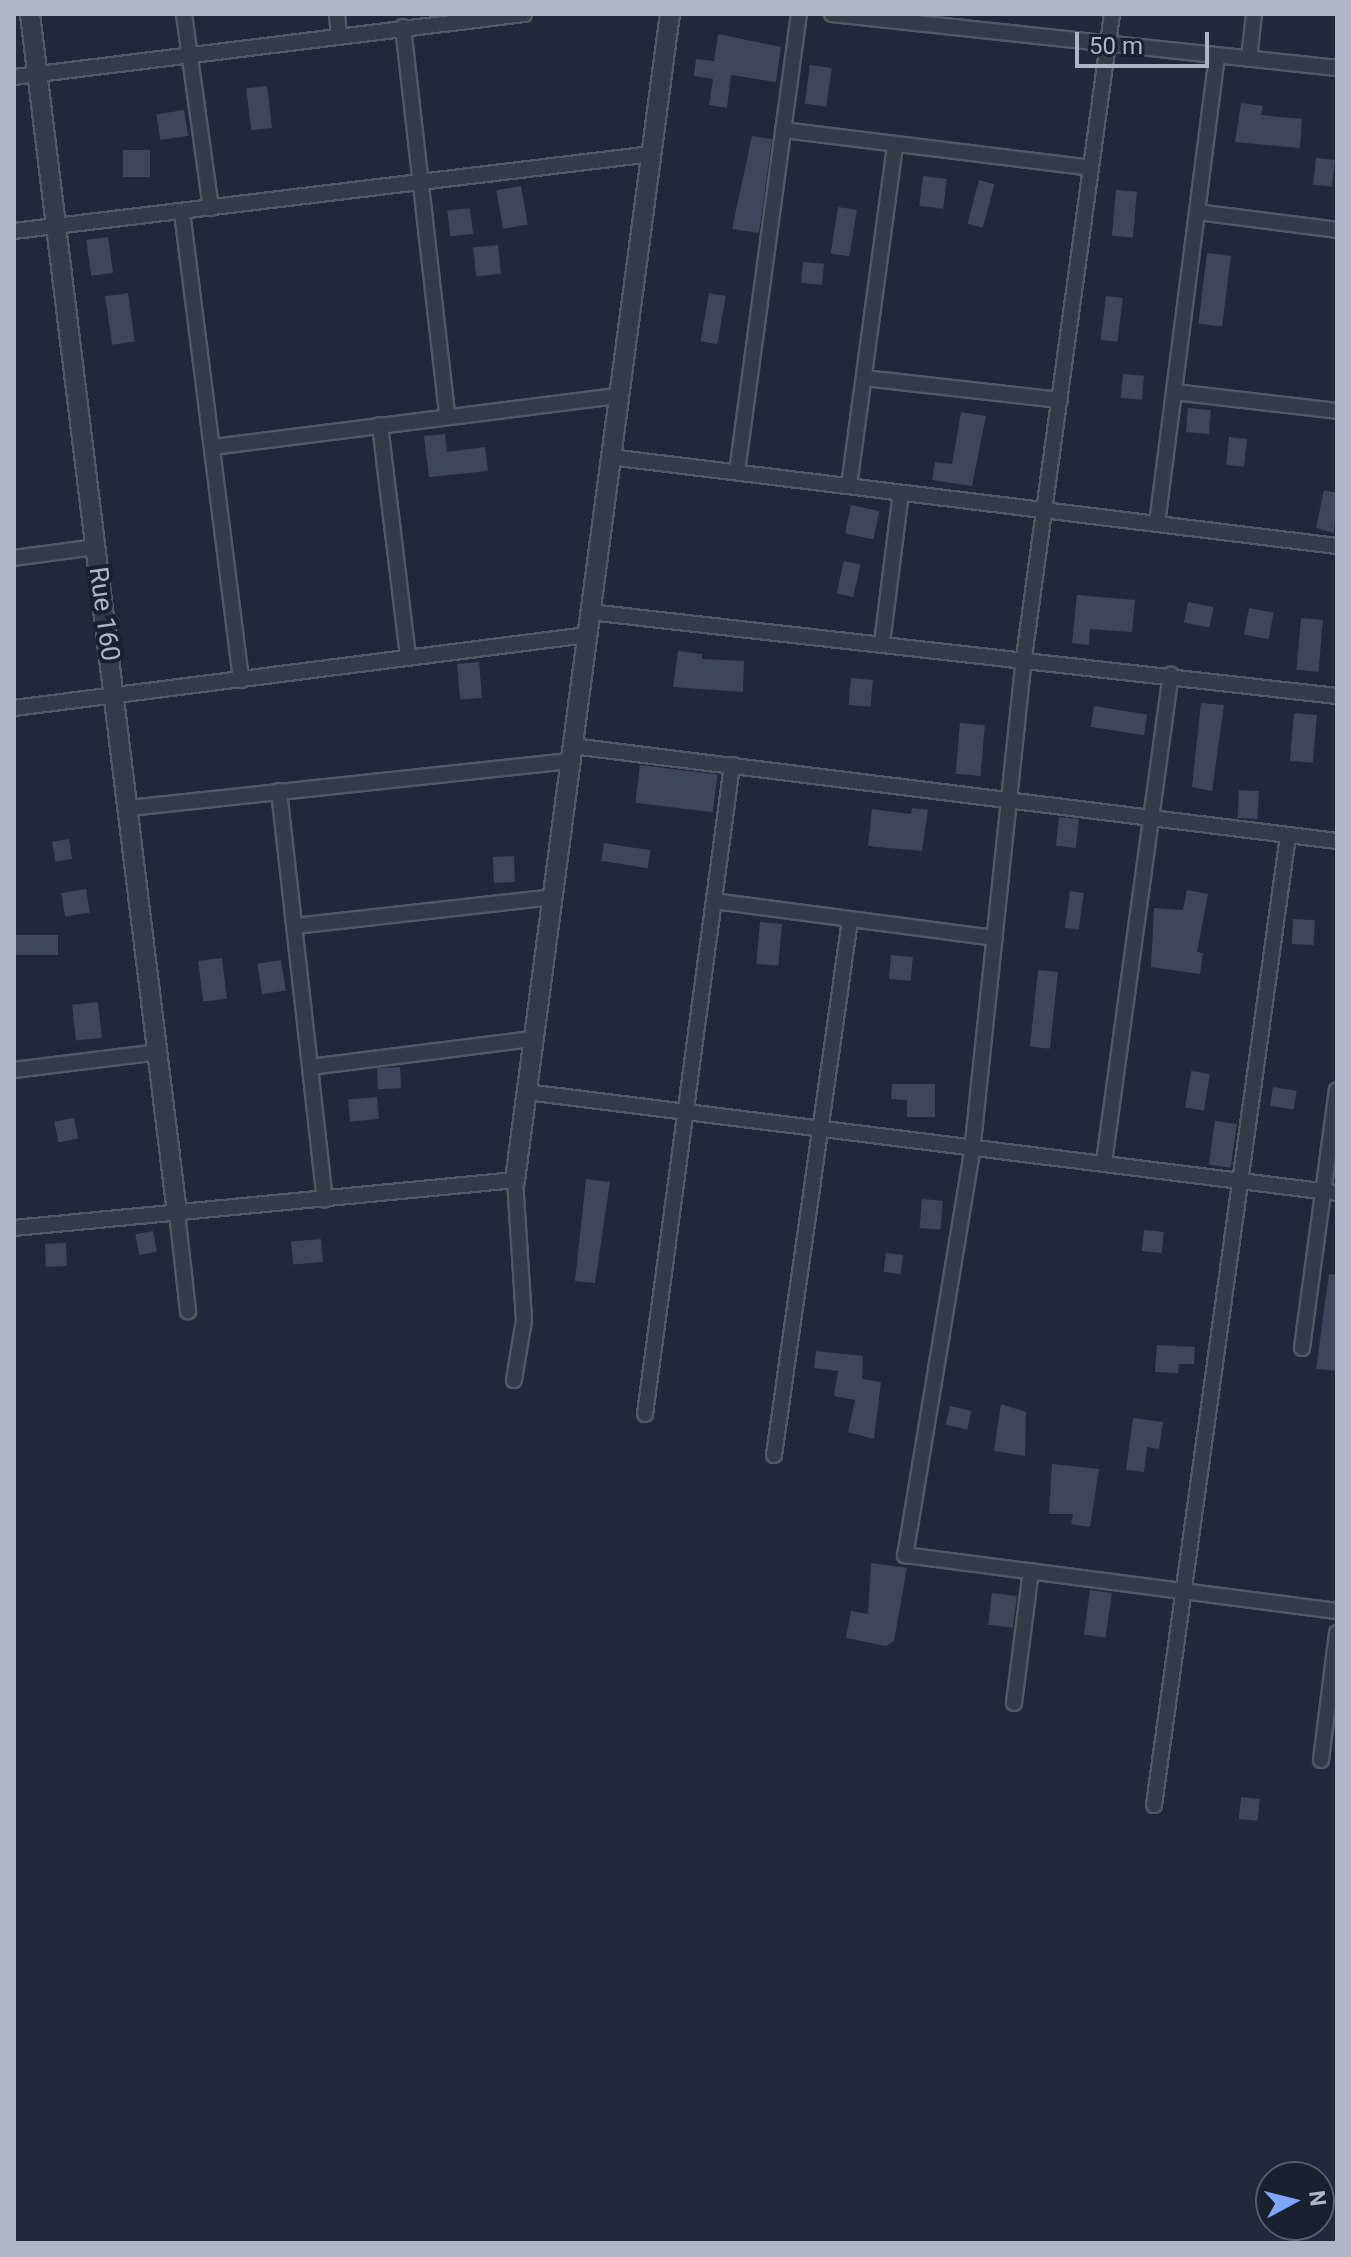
<!DOCTYPE html>
<html>
<head>
<meta charset="utf-8">
<style>
  body { margin:0 }
  #map { position:relative; width:1351px; height:2257px; overflow:hidden; background:#202939; font-family:Roboto,sans-serif }
  div>[style] { position:absolute }
  .building>* { inset:0; background:#3c4759; transform-origin:0 0 }
  .roads { filter:drop-shadow(2px 0 #515967) drop-shadow(-2px 0 #515967) drop-shadow(0 2px #515967) drop-shadow(0 -2px #515967) }
  .minor>* { height:14px; margin:-7px; padding:0 7px; transform-origin:7px; border-radius:7px; background:#333b49 }
  .tertiary>* { height:18px; margin:-9px; padding:0 9px; transform-origin:9px; border-radius:9px; background:#333b49 }
  span { translate:-50% -50%; white-space:nowrap; text-align:center; line-height:1.15; -webkit-text-stroke:8px #19202e; paint-order:stroke }
  .street-label { font-size:26px; color:#aeb6c6 }
  .frame { position:absolute; inset:0; border:16px solid #aeb6c6; pointer-events:none }
  .north { position:absolute; left:1255px; top:2161px; width:80px; height:80px; box-sizing:border-box; background:#19202e; border:2px solid #555c6b; border-radius:50%; rotate:83deg; font-size:22px; font-weight:700; line-height:32px; text-align:center; color:#aeb6c6 }
  .north::after { content:''; display:block; margin:auto; width:28px; height:36px; background:#7da6fc; clip-path:polygon(50% 0,100% 100%,50% 72%,0 100%) }
  .scale { position:absolute; left:1075px; top:32px; width:134px; height:36px; box-sizing:border-box; border:4px solid #aeb6c6; border-top:0; padding-left:10px; font-size:24px; line-height:28px; white-space:nowrap; color:#aeb6c6; -webkit-text-stroke:6px #19202e; paint-order:stroke }
</style>
</head>
<body>
<div id="map">
  <div class="building">
    <i style="clip-path:polygon(718px 34px,781px 47px,776px 82px,731px 75px,727px 108px,709px 105px,713px 79px,694px 76px,696px 59px,714px 61px)"></i>
    <i style="left:810px;top:65px;width:22px;height:39px;rotate:8deg"></i>
    <i style="left:267px;top:86px;width:42px;height:21px;rotate:83deg"></i>
    <i style="clip-path:polygon(1241px 103px,1263px 106px,1261px 115px,1302px 119px,1300px 148px,1235px 142px)"></i>
    <i style="left:184px;top:110px;width:26px;height:28px;rotate:81deg"></i>
    <i style="clip-path:polygon(752px 136px,772px 139px,759px 233px,732px 229px)"></i>
    <i style="left:123px;top:150px;width:27px;height:27px"></i>
    <i style="left:1316px;top:158px;width:19px;height:27px;rotate:6deg"></i>
    <i style="left:923px;top:176px;width:24px;height:30px;rotate:7deg"></i>
    <i style="left:979px;top:180px;width:16px;height:45px;rotate:15deg"></i>
    <i style="left:521px;top:186px;width:39px;height:25px;rotate:80deg"></i>
    <i style="left:1116px;top:190px;width:21px;height:46px;rotate:5deg"></i>
    <i style="left:838px;top:207px;width:19px;height:47px;rotate:9deg"></i>
    <i style="left:470px;top:208px;width:26px;height:23px;rotate:83deg"></i>
    <i style="left:108px;top:237px;width:36px;height:22px;rotate:82deg"></i>
    <i style="left:498px;top:245px;width:29px;height:25px;rotate:84deg"></i>
    <i style="left:1207px;top:253px;width:24px;height:71px;rotate:7deg"></i>
    <i style="left:803px;top:262px;width:21px;height:21px;rotate:5deg"></i>
    <i style="left:128px;top:293px;width:49px;height:23px;rotate:82deg"></i>
    <i style="left:709px;top:293px;width:17px;height:49px;rotate:10deg"></i>
    <i style="left:1106px;top:296px;width:17px;height:44px;rotate:7deg"></i>
    <i style="left:1123px;top:374px;width:21px;height:24px;rotate:5deg"></i>
    <i style="left:1188px;top:408px;width:23px;height:24px;rotate:5deg"></i>
    <i style="clip-path:polygon(961px 412px,986px 416px,972px 486px,932px 480px,935px 462px,952px 464px)"></i>
    <i style="clip-path:polygon(445px 434px,447px 452px,485px 447px,488px 471px,429px 477px,424px 436px)"></i>
    <i style="left:1229px;top:437px;width:18px;height:28px;rotate:6deg"></i>
    <i style="clip-path:polygon(1324px 490px,1337px 493px,1334px 533px,1316px 528px)"></i>
    <i style="left:851px;top:505px;width:29px;height:29px;rotate:12deg"></i>
    <i style="left:844px;top:561px;width:17px;height:33px;rotate:13deg"></i>
    <i style="clip-path:polygon(1077px 595px,1135px 600px,1132px 632px,1090px 629px,1089px 645px,1072px 643px)"></i>
    <i style="left:1188px;top:602px;width:26px;height:21px;rotate:11deg"></i>
    <i style="left:1249px;top:608px;width:25px;height:27px;rotate:11deg"></i>
    <i style="left:1301px;top:618px;width:22px;height:52px;rotate:5deg"></i>
    <i style="clip-path:polygon(678px 651px,702px 654px,702px 659px,744px 661px,743px 692px,673px 687px)"></i>
    <i style="left:479px;top:662px;width:36px;height:22px;rotate:85deg"></i>
    <i style="left:851px;top:678px;width:22px;height:27px;rotate:5deg"></i>
    <i style="clip-path:polygon(1201px 703px,1224px 705px,1212px 791px,1192px 787px)"></i>
    <i style="left:1094px;top:706px;width:54px;height:21px;rotate:9deg"></i>
    <i style="left:1294px;top:713px;width:23px;height:48px;rotate:5deg"></i>
    <i style="left:960px;top:723px;width:25px;height:51px;rotate:5deg"></i>
    <i style="left:640px;top:765px;width:78px;height:38px;rotate:7deg"></i>
    <i style="left:1239px;top:790px;width:20px;height:28px;rotate:3deg"></i>
    <i style="clip-path:polygon(912px 808px,928px 810px,922px 851px,868px 846px,872px 809px,911px 814px)"></i>
    <i style="left:1059px;top:817px;width:20px;height:29px;rotate:6deg"></i>
    <i style="left:69px;top:839px;width:20px;height:17px;rotate:81deg"></i>
    <i style="left:604px;top:843px;width:47px;height:18px;rotate:9deg"></i>
    <i style="left:514px;top:856px;width:26px;height:21px;rotate:88deg"></i>
    <i style="left:86px;top:889px;width:24px;height:25px;rotate:81deg"></i>
    <i style="clip-path:polygon(1187px 890px,1208px 894px,1197px 952px,1203px 953px,1200px 974px,1151px 967px,1154px 908px,1183px 910px)"></i>
    <i style="left:1070px;top:891px;width:14px;height:37px;rotate:8deg"></i>
    <i style="left:1293px;top:919px;width:22px;height:25px;rotate:3deg"></i>
    <i style="left:760px;top:922px;width:22px;height:42px;rotate:5deg"></i>
    <i style="left:14px;top:935px;width:44px;height:20px"></i>
    <i style="left:891px;top:955px;width:22px;height:24px;rotate:5deg"></i>
    <i style="left:222px;top:958px;width:41px;height:24px;rotate:83deg"></i>
    <i style="left:281px;top:960px;width:31px;height:24px;rotate:81deg"></i>
    <i style="left:1038px;top:970px;width:20px;height:77px;rotate:6deg"></i>
    <i style="left:98px;top:1002px;width:36px;height:26px;rotate:84deg"></i>
    <i style="left:400px;top:1067px;width:21px;height:23px;rotate:87deg"></i>
    <i style="left:1191px;top:1071px;width:19px;height:37px;rotate:9deg"></i>
    <i style="clip-path:polygon(892px 1084px,935px 1084px,935px 1117px,907px 1117px,907px 1100px,891px 1099px)"></i>
    <i style="left:1273px;top:1087px;width:24px;height:19px;rotate:9deg"></i>
    <i style="left:377px;top:1097px;width:22px;height:29px;rotate:85deg"></i>
    <i style="left:74px;top:1118px;width:21px;height:20px;rotate:79deg"></i>
    <i style="left:1215px;top:1121px;width:22px;height:44px;rotate:8deg"></i>
    <i style="clip-path:polygon(586px 1179px,610px 1182px,595px 1283px,575px 1281px)"></i>
    <i style="left:922px;top:1199px;width:21px;height:29px;rotate:5deg"></i>
    <i style="left:1144px;top:1230px;width:20px;height:21px;rotate:6deg"></i>
    <i style="left:153px;top:1231px;width:21px;height:18px;rotate:79deg"></i>
    <i style="left:321px;top:1239px;width:23px;height:30px;rotate:85deg"></i>
    <i style="left:66px;top:1243px;width:23px;height:21px;rotate:88deg"></i>
    <i style="left:886px;top:1253px;width:17px;height:19px;rotate:7deg"></i>
    <i style="clip-path:polygon(1329px 1274px,1337px 1275px,1337px 1371px,1316px 1369px)"></i>
    <i style="clip-path:polygon(1157px 1345px,1195px 1347px,1194px 1364px,1179px 1364px,1178px 1373px,1155px 1372px)"></i>
    <i style="clip-path:polygon(816px 1351px,863px 1356px,862px 1379px,881px 1382px,874px 1439px,848px 1432px,855px 1400px,834px 1396px,838px 1371px,814px 1368px)"></i>
    <i style="clip-path:polygon(1001px 1404px,1026px 1412px,1025px 1456px,994px 1451px)"></i>
    <i style="left:950px;top:1406px;width:22px;height:19px;rotate:13deg"></i>
    <i style="clip-path:polygon(1133px 1418px,1163px 1422px,1159px 1449px,1147px 1447px,1144px 1472px,1126px 1470px)"></i>
    <i style="clip-path:polygon(1052px 1464px,1099px 1469px,1090px 1527px,1071px 1524px,1073px 1514px,1049px 1514px)"></i>
    <i style="clip-path:polygon(871px 1563px,907px 1568px,894px 1641px,886px 1646px,846px 1638px,851px 1611px,868px 1614px)"></i>
    <i style="left:1090px;top:1590px;width:22px;height:45px;rotate:8deg"></i>
    <i style="left:992px;top:1593px;width:25px;height:32px;rotate:7deg"></i>
    <i style="left:1241px;top:1797px;width:19px;height:22px;rotate:6deg"></i>
  </div>
  <div class="roads">
    <div class="minor">
      <i style="left:184px;top:14px;width:196px;rotate:82.1deg"></i>
      <i style="left:337px;top:14px;width:21px;rotate:85deg"></i>
      <i style="left:832px;top:14px;width:508px;rotate:6.1deg"></i>
      <i style="left:1112px;top:14px;width:649px;rotate:97.79deg"></i>
      <i style="left:1024px;top:657px;width:492px;rotate:96deg"></i>
      <i style="left:973px;top:1146px;width:415px;rotate:99.4deg"></i>
      <i style="left:905px;top:1555px;width:436px;rotate:7.4deg"></i>
      <i style="left:403px;top:27px;width:391px;rotate:83.5deg"></i>
      <i style="left:1249px;top:59px;width:45px;rotate:-83.7deg"></i>
      <i style="left:14px;top:77px;width:514px;rotate:-7.04deg"></i>
      <i style="left:783px;top:130px;width:310px;rotate:7deg"></i>
      <i style="left:182px;top:212px;width:472px;rotate:82.8deg"></i>
      <i style="left:1197px;top:212px;width:141px;rotate:7.3deg"></i>
      <i style="left:14px;top:231px;width:643px;rotate:-6.88deg"></i>
      <i style="left:864px;top:378px;width:197px;rotate:6.4deg"></i>
      <i style="left:1174px;top:392px;width:164px;rotate:6.6deg"></i>
      <i style="left:380px;top:425px;width:234px;rotate:83.1deg"></i>
      <i style="left:213px;top:447px;width:408px;rotate:-7.2deg"></i>
      <i style="left:610px;top:457px;width:732px;rotate:6.98deg"></i>
      <i style="left:737px;top:472px;width:462px;rotate:-82.3deg"></i>
      <i style="left:849px;top:486px;width:345px;rotate:-82.3deg"></i>
      <i style="left:1157px;top:524px;width:472px;rotate:-82.7deg"></i>
      <i style="left:14px;top:558px;width:82px;rotate:-7.7deg"></i>
      <i style="left:589px;top:612px;width:753px;rotate:6.41deg"></i>
      <i style="left:882px;top:643px;width:151px;rotate:-82.8deg"></i>
      <i style="left:14px;top:708px;width:578px;rotate:-7.26deg"></i>
      <i style="left:572px;top:746px;width:771px;rotate:7.08deg"></i>
      <i style="left:279px;top:791px;width:411px;rotate:83.6deg"></i>
      <i style="left:129px;top:808px;width:443px;rotate:-6.1deg"></i>
      <i style="left:714px;top:901px;width:283px;rotate:7.5deg"></i>
      <i style="left:295px;top:926px;width:259px;rotate:-6.4deg"></i>
      <i style="left:310px;top:1067px;width:225px;rotate:-7.2deg"></i>
      <i style="left:14px;top:1070px;width:146px;rotate:-7.1deg"></i>
      <i style="left:526px;top:1092px;width:817px;rotate:7.1deg"></i>
      <i style="left:1104px;top:1162px;width:492px;rotate:-82.2deg"></i>
      <i style="left:177px;top:1213px;width:99px;rotate:83.6deg"></i>
      <i style="left:14px;top:1228px;width:503px;rotate:-5.47deg"></i>
      <i style="left:515px;top:1180px;width:140px;rotate:86.3deg"></i>
      <i style="left:524px;top:1320px;width:61px;rotate:99.5deg"></i>
      <i style="left:1302px;top:1348px;width:260px;rotate:-82.3deg"></i>
      <i style="left:645px;top:1414px;width:655px;rotate:-82.36deg"></i>
      <i style="left:774px;top:1455px;width:540px;rotate:-81.91deg"></i>
      <i style="left:1014px;top:1703px;width:133px;rotate:-82.7deg"></i>
      <i style="left:1321px;top:1760px;width:128px;rotate:-82.8deg"></i>
      <i style="left:1154px;top:1805px;width:979px;rotate:-82.13deg"></i>
    </div>
    <div class="tertiary">
      <i style="left:30px;top:14px;width:1208px;rotate:83.01deg"></i>
      <i style="left:515px;top:1180px;width:1176px;rotate:-82.43deg"></i>
    </div>
  </div>
  <div class="street-label">
    <span style="left:104px;top:614px;rotate:82deg">Rue 160</span>
  </div>
  <div class="frame"></div>
  <div class="north">N</div>
  <div class="scale">50 m</div>
</div>
</body>
</html>
